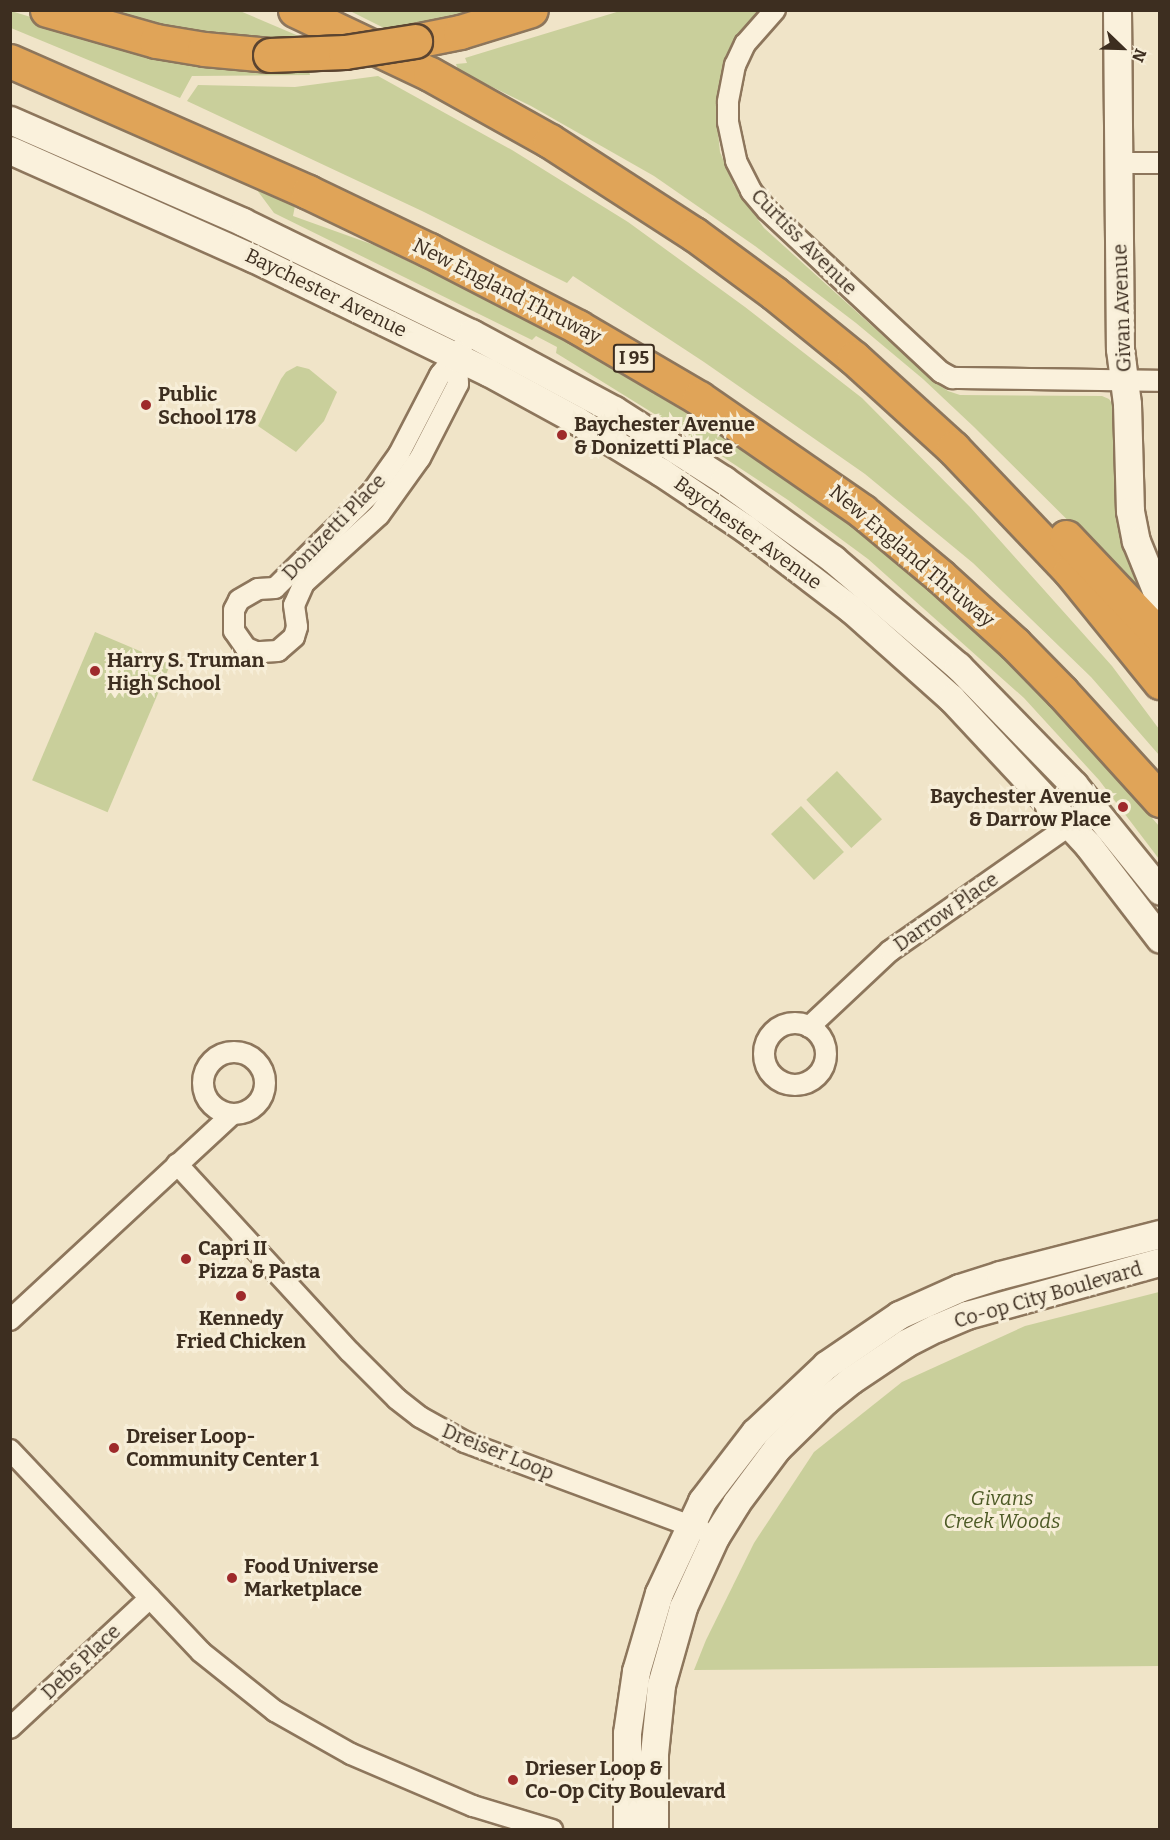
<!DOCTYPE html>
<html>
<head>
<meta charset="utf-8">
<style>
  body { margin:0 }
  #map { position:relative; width:1170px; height:1840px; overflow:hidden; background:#f0e4c8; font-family:Bitter,serif }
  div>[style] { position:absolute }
  .green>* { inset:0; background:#c9cf9b; transform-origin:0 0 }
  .roads { filter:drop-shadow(2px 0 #8d765c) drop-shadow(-2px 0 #8d765c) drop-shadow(0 2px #8d765c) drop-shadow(0 -2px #8d765c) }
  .street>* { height:20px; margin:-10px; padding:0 10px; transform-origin:10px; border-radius:10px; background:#faf1dc }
  .street>.ring { margin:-10px; padding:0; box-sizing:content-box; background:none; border:20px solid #faf1dc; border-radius:50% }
  .secondary>* { height:27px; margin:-13.5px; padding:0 13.5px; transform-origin:13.5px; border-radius:13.5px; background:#faf1dc }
  .highway>* { height:33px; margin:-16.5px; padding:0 16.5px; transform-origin:16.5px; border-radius:16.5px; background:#e0a458 }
  .bridges { filter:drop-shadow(2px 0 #5b4430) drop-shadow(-2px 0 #5b4430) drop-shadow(0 2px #5b4430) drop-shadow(0 -2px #5b4430) }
  .highway-bridge>* { height:33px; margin:-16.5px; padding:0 16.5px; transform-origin:16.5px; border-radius:16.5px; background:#e0a458 }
  .dots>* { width:16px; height:16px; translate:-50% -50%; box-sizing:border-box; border:3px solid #f7eed8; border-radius:50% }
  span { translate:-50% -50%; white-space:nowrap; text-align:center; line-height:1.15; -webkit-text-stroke:6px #f7eed8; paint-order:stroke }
  .shield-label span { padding:2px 4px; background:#f7eed8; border:2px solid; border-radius:4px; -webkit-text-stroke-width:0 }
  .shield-label { font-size:18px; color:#3d2e20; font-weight:700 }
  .street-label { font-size:20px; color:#3d2e20 }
  .poi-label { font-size:20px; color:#3d2e20; font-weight:700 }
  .left { translate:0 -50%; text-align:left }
  .right { translate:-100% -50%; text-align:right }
  .park-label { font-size:20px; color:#4d5a26; font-style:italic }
  .frame { position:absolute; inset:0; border:12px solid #3d2e20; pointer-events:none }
  .north { position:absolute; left:1092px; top:18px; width:60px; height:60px; -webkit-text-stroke:4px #f7eed8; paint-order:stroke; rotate:113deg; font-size:16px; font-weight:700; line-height:24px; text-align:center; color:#3d2e20 }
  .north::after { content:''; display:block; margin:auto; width:21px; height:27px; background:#3d2e20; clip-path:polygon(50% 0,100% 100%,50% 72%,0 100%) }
</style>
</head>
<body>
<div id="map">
  <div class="green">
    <i style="clip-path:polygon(11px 11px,93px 36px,246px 68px,309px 71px,310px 75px,192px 76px,180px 98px,11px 28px)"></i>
    <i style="clip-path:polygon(90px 11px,240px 11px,308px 40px,193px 37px)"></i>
    <i style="clip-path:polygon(350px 11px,501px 11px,392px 32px)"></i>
    <i style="clip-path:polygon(620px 11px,759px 11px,738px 40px,723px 71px,716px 113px,720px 152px,734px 186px,764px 228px,933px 381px,948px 391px,960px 395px,1102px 396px,1109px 399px,1115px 408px,1116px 490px,1131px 566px,1142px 594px,974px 427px,923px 379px,856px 323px,755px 246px,654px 176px,531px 106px,458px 70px,456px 64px,467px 63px,465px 58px)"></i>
    <i style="clip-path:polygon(378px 76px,512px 150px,628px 222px,745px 307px,862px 398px,971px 508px,1112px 666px,1159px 729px,1159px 755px,1091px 677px,973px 563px,865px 474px,704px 362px,573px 276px,567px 283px,422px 211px,187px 101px,198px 85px,295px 87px)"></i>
    <i style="clip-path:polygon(257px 190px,295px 206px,293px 216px,374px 245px,479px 295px,587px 353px,693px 417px,804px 490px,906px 569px,986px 641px,1066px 718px,1159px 826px,1159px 859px,1099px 780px,1024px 698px,868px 559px,788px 500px,711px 449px,556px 353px,557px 347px,536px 336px,532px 340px,274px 213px)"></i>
    <i style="clip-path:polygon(297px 366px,309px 369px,337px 392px,324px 421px,296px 452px,258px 426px,281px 379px,286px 372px)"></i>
    <i style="left:95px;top:632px;width:82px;height:161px;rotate:23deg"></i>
    <i style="left:837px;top:771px;width:66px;height:42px;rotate:47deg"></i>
    <i style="left:801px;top:806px;width:63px;height:41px;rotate:47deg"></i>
    <i style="clip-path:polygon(1159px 1292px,1159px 1666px,694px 1670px,706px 1640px,754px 1543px,814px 1452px,902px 1382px,1025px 1326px)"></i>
  </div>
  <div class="roads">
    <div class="street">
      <i style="left:775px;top:10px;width:45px;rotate:131.4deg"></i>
      <i style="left:745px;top:44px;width:23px;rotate:115deg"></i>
      <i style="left:735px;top:65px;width:38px;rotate:101deg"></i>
      <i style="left:728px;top:102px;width:20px;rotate:90deg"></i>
      <i style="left:728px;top:122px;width:40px;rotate:78deg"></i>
      <i style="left:736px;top:161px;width:34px;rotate:63deg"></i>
      <i style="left:751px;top:191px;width:25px;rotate:50deg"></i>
      <i style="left:767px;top:210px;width:238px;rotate:43deg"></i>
      <i style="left:941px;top:372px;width:13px;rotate:29deg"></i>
      <i style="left:952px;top:378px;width:208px;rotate:0.8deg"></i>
      <i style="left:1119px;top:163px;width:41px"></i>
      <i style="left:457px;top:356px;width:28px;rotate:88deg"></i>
      <i style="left:458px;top:384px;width:83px;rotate:117.2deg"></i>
      <i style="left:420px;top:458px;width:70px;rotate:125.7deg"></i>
      <i style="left:379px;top:515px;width:101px;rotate:137.8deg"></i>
      <i style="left:304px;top:583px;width:24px;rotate:114deg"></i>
      <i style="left:294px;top:605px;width:22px;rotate:82deg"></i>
      <i style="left:297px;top:627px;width:10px;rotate:107deg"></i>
      <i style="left:294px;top:637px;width:21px;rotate:139deg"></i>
      <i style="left:278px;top:651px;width:22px;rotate:177deg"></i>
      <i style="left:256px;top:652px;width:11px;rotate:-158deg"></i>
      <i style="left:246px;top:648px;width:21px;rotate:-125deg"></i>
      <i style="left:234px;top:631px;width:21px;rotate:-90deg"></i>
      <i style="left:234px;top:610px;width:11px;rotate:-63deg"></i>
      <i style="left:239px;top:600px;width:22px;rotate:-30deg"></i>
      <i style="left:258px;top:589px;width:17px;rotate:-3deg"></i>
      <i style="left:275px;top:588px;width:136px;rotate:-44.7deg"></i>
      <i style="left:372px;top:492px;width:47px;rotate:-54.6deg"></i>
      <i style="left:399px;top:454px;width:89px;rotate:-62.6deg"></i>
      <i style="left:440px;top:375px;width:35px;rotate:-51deg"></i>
      <i class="ring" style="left:764px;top:1023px;width:42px;height:42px"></i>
      <i style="left:809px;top:1027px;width:111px;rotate:-43.2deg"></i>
      <i style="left:890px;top:951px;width:249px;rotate:-35deg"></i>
      <i class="ring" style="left:203px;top:1052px;width:42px;height:42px"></i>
      <i style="left:177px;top:1164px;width:255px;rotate:47.4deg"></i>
      <i style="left:350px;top:1352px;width:66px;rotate:45deg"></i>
      <i style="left:397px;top:1399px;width:29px;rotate:38deg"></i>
      <i style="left:420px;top:1417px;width:51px;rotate:29.1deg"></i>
      <i style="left:465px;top:1442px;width:252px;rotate:20.4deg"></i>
      <i style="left:10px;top:1320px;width:301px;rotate:-42.8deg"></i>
      <i style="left:10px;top:1450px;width:278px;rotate:46.6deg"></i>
      <i style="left:201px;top:1652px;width:95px;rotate:38.6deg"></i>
      <i style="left:275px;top:1711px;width:87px;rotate:29.5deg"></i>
      <i style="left:351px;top:1754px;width:133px;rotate:23.1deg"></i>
      <i style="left:473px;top:1806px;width:83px;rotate:16.9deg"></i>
      <i style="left:10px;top:1728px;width:191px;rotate:-42.9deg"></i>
    </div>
    <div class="secondary">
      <i style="left:1117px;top:10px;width:339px;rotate:89.5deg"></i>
      <i style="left:1120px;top:349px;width:55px;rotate:82.7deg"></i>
      <i style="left:1127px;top:404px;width:107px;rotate:88.4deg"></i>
      <i style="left:1130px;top:511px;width:31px;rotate:79deg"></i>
      <i style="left:1136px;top:541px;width:64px;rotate:67.9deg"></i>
      <i style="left:10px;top:120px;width:254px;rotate:23.6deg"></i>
      <i style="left:243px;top:222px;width:254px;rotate:26deg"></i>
      <i style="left:471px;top:333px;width:162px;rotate:28.3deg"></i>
      <i style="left:614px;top:410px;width:130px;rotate:32.5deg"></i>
      <i style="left:724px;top:480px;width:135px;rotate:35.9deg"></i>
      <i style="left:833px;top:559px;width:165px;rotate:40.6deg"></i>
      <i style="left:958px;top:666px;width:166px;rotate:45.7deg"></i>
      <i style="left:1074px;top:785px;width:136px;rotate:50.9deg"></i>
      <i style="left:10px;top:150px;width:266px;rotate:24deg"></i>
      <i style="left:253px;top:258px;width:261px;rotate:25.9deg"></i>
      <i style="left:488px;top:372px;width:100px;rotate:28.6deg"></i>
      <i style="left:576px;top:420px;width:100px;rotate:31.5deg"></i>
      <i style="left:661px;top:472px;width:102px;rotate:33.8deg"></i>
      <i style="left:746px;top:529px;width:132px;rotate:37.3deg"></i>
      <i style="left:851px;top:609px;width:134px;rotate:41.7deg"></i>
      <i style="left:951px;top:698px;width:201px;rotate:47deg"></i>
      <i style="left:1088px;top:845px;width:118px;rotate:52.5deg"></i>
      <i style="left:627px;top:1830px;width:97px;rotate:-90deg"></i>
      <i style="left:627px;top:1733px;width:63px;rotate:-81.7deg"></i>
      <i style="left:636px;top:1671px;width:81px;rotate:-73.6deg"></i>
      <i style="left:659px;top:1593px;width:102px;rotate:-64.9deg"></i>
      <i style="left:702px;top:1501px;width:87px;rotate:-52.5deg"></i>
      <i style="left:755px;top:1432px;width:98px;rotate:-43.3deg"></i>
      <i style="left:826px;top:1365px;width:88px;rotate:-34.4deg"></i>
      <i style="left:899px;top:1315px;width:66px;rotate:-24.2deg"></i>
      <i style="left:959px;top:1288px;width:43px;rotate:-17.6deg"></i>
      <i style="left:1000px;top:1275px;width:165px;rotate:-14.4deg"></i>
      <i style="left:654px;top:1830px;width:76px;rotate:-90deg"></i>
      <i style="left:654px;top:1754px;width:69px;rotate:-84.2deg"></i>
      <i style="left:661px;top:1685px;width:81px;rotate:-74.2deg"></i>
      <i style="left:683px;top:1607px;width:77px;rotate:-65.4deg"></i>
      <i style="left:715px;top:1537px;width:40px;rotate:-58deg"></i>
      <i style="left:736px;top:1503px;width:69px;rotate:-53.3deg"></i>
      <i style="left:777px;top:1448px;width:67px;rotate:-44.4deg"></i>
      <i style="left:825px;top:1401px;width:33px;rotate:-39deg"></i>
      <i style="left:851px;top:1380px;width:66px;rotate:-33.9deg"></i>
      <i style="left:906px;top:1343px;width:34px;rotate:-27deg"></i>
      <i style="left:936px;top:1328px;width:34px;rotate:-23deg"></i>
      <i style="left:967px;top:1315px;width:200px;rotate:-15.4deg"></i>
    </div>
    <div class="highway">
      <i style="left:47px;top:10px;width:113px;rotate:15.9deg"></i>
      <i style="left:156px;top:41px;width:49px;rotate:9.5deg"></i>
      <i style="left:204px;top:49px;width:66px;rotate:5.2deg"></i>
      <i style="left:295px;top:10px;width:149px;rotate:25.4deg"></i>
      <i style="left:430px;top:74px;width:137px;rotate:29.2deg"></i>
      <i style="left:550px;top:141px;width:171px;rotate:32.9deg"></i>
      <i style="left:694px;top:234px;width:99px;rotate:36.4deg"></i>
      <i style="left:774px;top:293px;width:103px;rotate:39.1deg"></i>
      <i style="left:854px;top:358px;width:134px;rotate:42.3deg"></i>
      <i style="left:953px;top:448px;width:170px;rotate:46.4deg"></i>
      <i style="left:1070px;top:571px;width:143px;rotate:51deg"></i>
      <i style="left:415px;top:41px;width:46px;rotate:-11.3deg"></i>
      <i style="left:460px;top:32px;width:74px;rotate:-17.2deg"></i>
      <i style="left:10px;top:61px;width:326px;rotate:23.7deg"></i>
      <i style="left:308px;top:192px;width:134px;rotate:25.6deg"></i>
      <i style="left:429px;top:250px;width:168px;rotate:27.3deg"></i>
      <i style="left:578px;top:327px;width:140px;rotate:30.4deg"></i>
      <i style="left:699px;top:398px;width:198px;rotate:34.7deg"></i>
      <i style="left:862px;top:511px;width:102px;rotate:39.8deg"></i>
      <i style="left:940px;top:576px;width:101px;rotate:42.2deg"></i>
      <i style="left:1015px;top:644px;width:67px;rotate:45.6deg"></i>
      <i style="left:1062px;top:692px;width:146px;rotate:47.8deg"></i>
      <i style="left:1066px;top:537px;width:137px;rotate:46.5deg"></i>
    </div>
  </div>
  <div class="bridges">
    <div class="highway-bridge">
      <i style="left:270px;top:55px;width:75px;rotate:-2.3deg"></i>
      <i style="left:345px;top:52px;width:71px;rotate:-8.9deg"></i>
    </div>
  </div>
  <div class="dots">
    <i style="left:146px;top:405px;background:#9e2a2b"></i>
    <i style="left:562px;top:435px;background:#9e2a2b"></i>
    <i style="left:95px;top:671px;background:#9e2a2b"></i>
    <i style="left:1123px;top:807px;background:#9e2a2b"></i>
    <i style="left:186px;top:1259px;background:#9e2a2b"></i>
    <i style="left:241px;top:1296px;background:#9e2a2b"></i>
    <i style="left:114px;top:1448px;background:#9e2a2b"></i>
    <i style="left:232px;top:1578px;background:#9e2a2b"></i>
    <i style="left:513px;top:1780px;background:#9e2a2b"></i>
  </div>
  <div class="shield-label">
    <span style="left:634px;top:358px">I 95</span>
  </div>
  <div class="street-label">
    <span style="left:804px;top:242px;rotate:45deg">Curtiss Avenue</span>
    <span style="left:507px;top:291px;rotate:27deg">New England Thruway</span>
    <span style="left:326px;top:293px;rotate:26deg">Baychester Avenue</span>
    <span style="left:1122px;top:308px;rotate:-92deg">Givan Avenue</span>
    <span style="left:334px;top:527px;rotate:-46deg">Donizetti Place</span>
    <span style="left:748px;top:533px;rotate:36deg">Baychester Avenue</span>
    <span style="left:912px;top:556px;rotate:40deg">New England Thruway</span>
    <span style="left:946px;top:912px;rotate:-35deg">Darrow Place</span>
    <span style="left:1048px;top:1295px;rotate:-16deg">Co-op City Boulevard</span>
    <span style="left:498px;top:1452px;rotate:22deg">Dreiser Loop</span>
    <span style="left:81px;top:1662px;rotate:-43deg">Debs Place</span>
  </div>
  <div class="poi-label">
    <span class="left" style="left:158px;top:406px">Public<br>School 178</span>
    <span class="left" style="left:574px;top:436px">Baychester Avenue<br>&amp; Donizetti Place</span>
    <span class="left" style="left:107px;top:672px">Harry S. Truman<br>High School</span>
    <span class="right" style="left:1111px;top:808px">Baychester Avenue<br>&amp; Darrow Place</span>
    <span class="left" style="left:198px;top:1260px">Capri II<br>Pizza &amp; Pasta</span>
    <span style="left:241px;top:1330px">Kennedy<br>Fried Chicken</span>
    <span class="left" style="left:126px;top:1448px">Dreiser Loop-<br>Community Center 1</span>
    <span class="left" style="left:244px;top:1578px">Food Universe<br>Marketplace</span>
    <span class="left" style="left:525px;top:1780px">Drieser Loop &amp;<br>Co-Op City Boulevard</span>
  </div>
  <div class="park-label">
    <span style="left:1002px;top:1510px">Givans<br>Creek Woods</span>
  </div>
  <div class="frame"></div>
  <div class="north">N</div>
</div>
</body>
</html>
